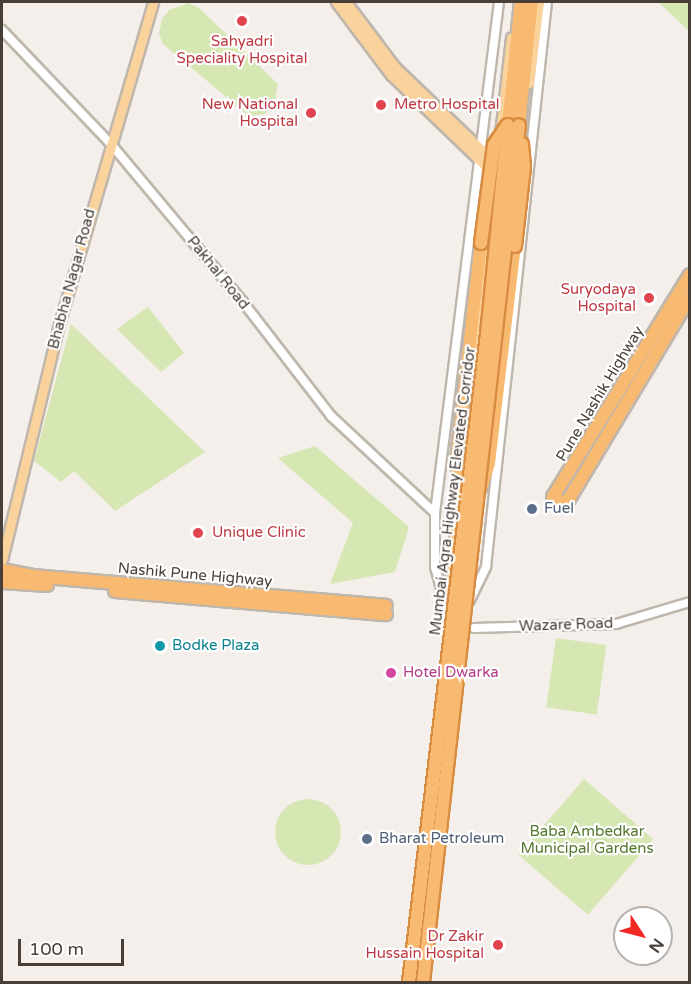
<!DOCTYPE html>
<html>
<head>
<meta charset="utf-8">
<style>
  body { margin:0 }
  #map { position:relative; width:691px; height:984px; overflow:hidden; background:#f4efea; font-family:"Varela Round",sans-serif }
  div>[style] { position:absolute }
  .green>* { inset:0; background:#d6e7b4; transform-origin:0 0 }
  .round { border-radius:50% }
  .roads { filter:drop-shadow(2px 0 #bfb6ac) drop-shadow(-2px 0 #bfb6ac) drop-shadow(0 2px #bfb6ac) drop-shadow(0 -2px #bfb6ac) }
  .minor>* { height:8px; margin:-4px; padding:0 4px; transform-origin:4px; border-radius:4px; background:#fff }
  .major>* { height:9px; margin:-4.5px; padding:0 4.5px; transform-origin:4.5px; border-radius:4.5px; background:#fad39c }
  .highway>* { height:12px; margin:-6px; padding:0 6px; transform-origin:6px; border-radius:6px; background:#f8b970 }
  .bridges { filter:drop-shadow(2px 0 #d88c40) drop-shadow(-2px 0 #d88c40) drop-shadow(0 2px #d88c40) drop-shadow(0 -2px #d88c40) }
  .highway-bridge>* { height:12px; margin:-6px; padding:0 6px; transform-origin:6px; border-radius:6px; background:#f8b970 }
  .dots>* { width:16px; height:16px; translate:-50% -50%; box-sizing:border-box; border:3px solid #fff; border-radius:50% }
  span { translate:-50% -50%; white-space:nowrap; text-align:center; line-height:1.15; -webkit-text-stroke:4.5px #fff; paint-order:stroke }
  .health-label { font-size:15px; color:#be3a42 }
  .right { translate:-100% -50%; text-align:right }
  .left { translate:0 -50%; text-align:left }
  .street-label { font-size:15px; color:#483f38 }
  .service-label { font-size:15px; color:#4e5e75 }
  .culture-label { font-size:15px; color:#0d838f }
  .hotel-label { font-size:15px; color:#b23c85 }
  .park-label { font-size:15px; color:#53782d }
  .frame { position:absolute; inset:0; border:3px solid #483f38; pointer-events:none }
  .north { position:absolute; left:613px; top:906px; width:60px; height:60px; box-sizing:border-box; background:#fff; border:2px solid #b6b2af; border-radius:50%; rotate:126deg; font-size:16px; font-weight:700; line-height:24px; text-align:center; color:#483f38 }
  .north::after { content:''; display:block; margin:auto; width:21px; height:27px; background:#f22723; clip-path:polygon(50% 0,100% 100%,50% 72%,0 100%) }
  .scale { position:absolute; left:18px; top:939px; width:106px; height:27px; box-sizing:border-box; border:3px solid #483f38; border-top:0; padding-left:8px; font-size:18px; line-height:21px; white-space:nowrap; color:#483f38; -webkit-text-stroke:4px #fff; paint-order:stroke }
</style>
</head>
<body>
<div id="map">
  <div class="green">
    <i style="clip-path:polygon(658px 2px,689px 2px,689px 31px)"></i>
    <i style="clip-path:polygon(189px 3px,199px 8px,278px 84px,275px 100px,265px 114px,249px 116px,163px 44px,159px 34px,162px 19px,169px 10px)"></i>
    <i style="clip-path:polygon(148px 307px,184px 353px,161px 372px,117px 329px)"></i>
    <i style="clip-path:polygon(71px 324px,205px 452px,115px 511px,74px 471px,61px 482px,34px 461px)"></i>
    <i style="clip-path:polygon(315px 446px,409px 527px,395px 572px,330px 584px,353px 523px,278px 458px)"></i>
    <i style="left:556px;top:638px;width:51px;height:70px;rotate:8deg"></i>
    <i style="left:584px;top:779px;width:92px;height:100px;rotate:41deg"></i>
    <i class="round" style="left:275px;top:799px;width:66px;height:66px"></i>
  </div>
  <div class="roads">
    <div class="minor">
      <i style="left:2px;top:30px;width:156px;rotate:46.3deg"></i>
      <i style="left:110px;top:143px;width:207px;rotate:50.1deg"></i>
      <i style="left:243px;top:302px;width:144px;rotate:52.3deg"></i>
      <i style="left:331px;top:416px;width:142px;rotate:43deg"></i>
      <i style="left:443px;top:595px;width:29px;rotate:-106deg"></i>
      <i style="left:435px;top:567px;width:54px;rotate:-90deg"></i>
      <i style="left:435px;top:513px;width:515px;rotate:-82.86deg"></i>
      <i style="left:470px;top:600px;width:37px;rotate:-64deg"></i>
      <i style="left:486px;top:567px;width:568px;rotate:-83.84deg"></i>
      <i style="left:474px;top:628px;width:142px;rotate:-1.6deg"></i>
      <i style="left:616px;top:624px;width:77px;rotate:-16.6deg"></i>
    </div>
    <div class="major">
      <i style="left:336px;top:2px;width:91px;rotate:53deg"></i>
      <i style="left:391px;top:75px;width:143px;rotate:43.9deg"></i>
      <i style="left:346px;top:2px;width:81px;rotate:53deg"></i>
      <i style="left:395px;top:67px;width:137px;rotate:43.8deg"></i>
      <i style="left:529px;top:83px;width:82px;rotate:-83deg"></i>
      <i style="left:500px;top:134px;width:97px;rotate:-83.5deg"></i>
      <i style="left:473px;top:370px;width:169px;rotate:-83.5deg"></i>
      <i style="left:2px;top:560px;width:243px;rotate:-76.4deg"></i>
      <i style="left:59px;top:324px;width:335px;rotate:-73.7deg"></i>
      <i style="left:449px;top:593px;width:115px;rotate:-84.5deg"></i>
    </div>
    <div class="highway">
      <i style="left:508px;top:125px;width:124px;rotate:-84deg"></i>
      <i style="left:519px;top:125px;width:124px;rotate:-84deg"></i>
      <i style="left:690px;top:275px;width:261px;rotate:121.7deg"></i>
      <i style="left:553px;top:497px;width:15px;rotate:28deg"></i>
      <i style="left:566px;top:504px;width:241px;rotate:-59.1deg"></i>
      <i style="left:460px;top:484px;width:25px;rotate:-97deg"></i>
      <i style="left:457px;top:459px;width:217px;rotate:-83.7deg"></i>
      <i style="left:482px;top:486px;width:24px;rotate:-73deg"></i>
      <i style="left:489px;top:463px;width:219px;rotate:-83.2deg"></i>
      <i style="left:2px;top:570px;width:31px;rotate:11deg"></i>
      <i style="left:32px;top:576px;width:355px;rotate:4.8deg"></i>
      <i style="left:2px;top:582px;width:45px;rotate:3.8deg"></i>
      <i style="left:115px;top:591px;width:272px;rotate:4.9deg"></i>
    </div>
  </div>
  <div class="bridges">
    <div class="highway-bridge">
      <i style="left:481px;top:243px;width:99px;rotate:-82.4deg"></i>
      <i style="left:494px;top:145px;width:23px;rotate:-56deg"></i>
      <i style="left:515px;top:246px;width:80px;rotate:-83.5deg"></i>
      <i style="left:524px;top:167px;width:23px;rotate:-95deg"></i>
      <i style="left:409px;top:982px;width:653px;rotate:-83.14deg"></i>
      <i style="left:487px;top:334px;width:210px;rotate:-84.3deg"></i>
      <i style="left:423px;top:982px;width:862px;rotate:-83.61deg"></i>
    </div>
  </div>
  <div class="dots">
    <i style="left:242px;top:21px;background:#e0444e"></i>
    <i style="left:381px;top:105px;background:#e0444e"></i>
    <i style="left:311px;top:113px;background:#e0444e"></i>
    <i style="left:649px;top:298px;background:#e0444e"></i>
    <i style="left:532px;top:509px;background:#5c6f8a"></i>
    <i style="left:198px;top:533px;background:#e0444e"></i>
    <i style="left:160px;top:646px;background:#0f9aa8"></i>
    <i style="left:391px;top:673px;background:#d1479c"></i>
    <i style="left:367px;top:839px;background:#5c6f8a"></i>
    <i style="left:498px;top:945px;background:#e0444e"></i>
  </div>
  <div class="health-label">
    <span style="left:242px;top:50px">Sahyadri<br>Speciality Hospital</span>
    <span class="right" style="left:298px;top:113px">New National<br>Hospital</span>
    <span class="left" style="left:394px;top:105px">Metro Hospital</span>
    <span class="right" style="left:636px;top:298px">Suryodaya<br>Hospital</span>
    <span class="left" style="left:212px;top:533px">Unique Clinic</span>
    <span class="right" style="left:484px;top:945px">Dr Zakir<br>Hussain Hospital</span>
  </div>
  <div class="street-label">
    <span style="left:218px;top:273px;rotate:51deg">Pakhal Road</span>
    <span style="left:72px;top:279px;rotate:-75deg">Bhabha Nagar Road</span>
    <span style="left:600px;top:394px;rotate:-59deg">Pune Nashik Highway</span>
    <span style="left:453px;top:491px;rotate:-83deg">Mumbai Agra Highway Elevated Corridor</span>
    <span style="left:195px;top:575px;rotate:5deg">Nashik Pune Highway</span>
    <span style="left:566px;top:625px;rotate:-2deg">Wazare Road</span>
  </div>
  <div class="service-label">
    <span class="left" style="left:544px;top:509px">Fuel</span>
    <span class="left" style="left:379px;top:839px">Bharat Petroleum</span>
  </div>
  <div class="culture-label">
    <span class="left" style="left:172px;top:646px">Bodke Plaza</span>
  </div>
  <div class="hotel-label">
    <span class="left" style="left:403px;top:673px">Hotel Dwarka</span>
  </div>
  <div class="park-label">
    <span style="left:587px;top:840px">Baba Ambedkar<br>Municipal Gardens</span>
  </div>
  <div class="frame"></div>
  <div class="north">N</div>
  <div class="scale">100 m</div>
</div>
</body>
</html>
